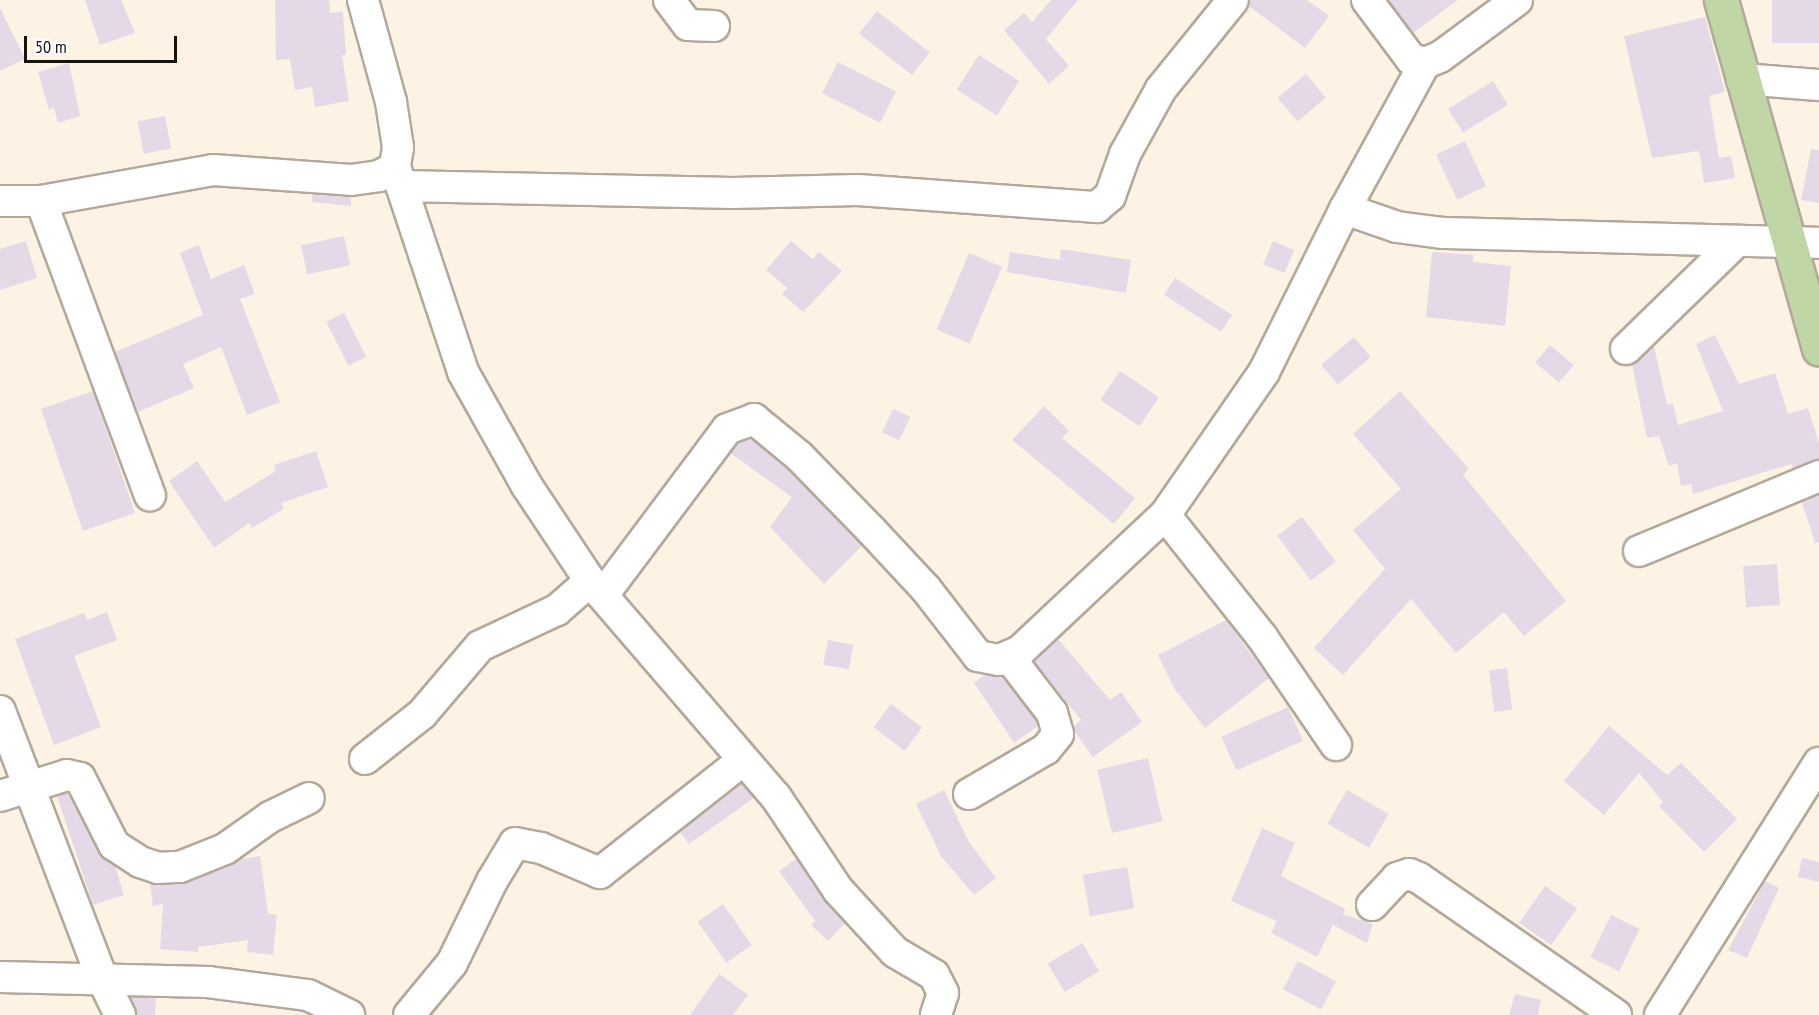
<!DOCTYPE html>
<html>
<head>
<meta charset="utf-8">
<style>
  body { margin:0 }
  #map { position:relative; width:1819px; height:1015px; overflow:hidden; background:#fdf3e4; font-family:"PT Sans Narrow",sans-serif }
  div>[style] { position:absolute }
  .building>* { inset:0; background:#e5d9e7; transform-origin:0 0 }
  .roads { filter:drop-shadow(2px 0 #b2a99a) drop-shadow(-2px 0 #b2a99a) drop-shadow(0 2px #b2a99a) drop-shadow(0 -2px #b2a99a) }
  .minor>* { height:30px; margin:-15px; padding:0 15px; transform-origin:15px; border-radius:15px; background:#fff }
  .major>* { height:33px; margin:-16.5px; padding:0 16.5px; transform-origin:16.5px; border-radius:16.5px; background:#c0d6a4 }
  span { translate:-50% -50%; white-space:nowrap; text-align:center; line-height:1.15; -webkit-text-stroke:4.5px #fff; paint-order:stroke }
  .scale { position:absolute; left:24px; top:36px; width:153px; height:27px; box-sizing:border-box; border:3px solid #16130d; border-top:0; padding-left:8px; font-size:18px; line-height:21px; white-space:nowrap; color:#16130d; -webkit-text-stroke:4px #fff; paint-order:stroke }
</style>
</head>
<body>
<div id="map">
  <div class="building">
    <i style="clip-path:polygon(85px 0,121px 0,135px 33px,100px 45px)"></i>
    <i style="clip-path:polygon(275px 0,329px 0,330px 13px,343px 12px,346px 55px,342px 55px,349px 101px,315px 107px,312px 87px,295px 90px,290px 59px,276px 60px)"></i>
    <i style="clip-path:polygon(1051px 0,1078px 0,1046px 39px,1069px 66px,1049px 84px,1004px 30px,1024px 13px,1032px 22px)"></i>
    <i style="clip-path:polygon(1250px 0,1307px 0,1329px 16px,1305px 48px,1249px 6px)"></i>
    <i style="clip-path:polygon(1389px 0,1458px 0,1413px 33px)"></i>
    <i style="left:1772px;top:0;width:47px;height:43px"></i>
    <i style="clip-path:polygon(0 8px,25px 59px,0 71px)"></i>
    <i style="left:877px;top:11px;width:67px;height:29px;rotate:38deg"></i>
    <i style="clip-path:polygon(1705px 17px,1725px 92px,1709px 96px,1719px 158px,1731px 156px,1735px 178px,1704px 183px,1699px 151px,1652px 158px,1624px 36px)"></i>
    <i style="left:979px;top:55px;width:48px;height:41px;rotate:33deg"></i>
    <i style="left:838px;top:62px;width:65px;height:35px;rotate:27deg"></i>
    <i style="clip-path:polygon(69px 63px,80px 116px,58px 123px,54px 108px,49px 110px,38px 72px)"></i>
    <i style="left:1306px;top:74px;width:31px;height:37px;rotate:50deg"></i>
    <i style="left:1493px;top:81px;width:28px;height:53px;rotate:58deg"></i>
    <i style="left:165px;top:116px;width:33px;height:28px;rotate:79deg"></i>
    <i style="left:1465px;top:141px;width:50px;height:32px;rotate:65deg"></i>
    <i style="clip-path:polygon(1811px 149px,1819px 150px,1819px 203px,1801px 200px)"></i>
    <i style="clip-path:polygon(312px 195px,351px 197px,351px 206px,312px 202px)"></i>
    <i style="left:344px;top:236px;width:30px;height:44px;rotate:78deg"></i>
    <i style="clip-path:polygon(26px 241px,37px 278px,0 290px,0 249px)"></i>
    <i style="clip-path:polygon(791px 241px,813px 259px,819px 252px,842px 271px,803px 312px,782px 294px,787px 288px,766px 270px)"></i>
    <i style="left:1273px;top:241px;width:23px;height:25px;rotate:23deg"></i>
    <i style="clip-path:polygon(199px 245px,211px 279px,244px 265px,255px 294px,240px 299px,280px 402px,247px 415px,221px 347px,183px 364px,194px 388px,138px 412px,115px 352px,203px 315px,180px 253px)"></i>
    <i style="clip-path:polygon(1061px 249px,1131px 260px,1126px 293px,1007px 272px,1010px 252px,1060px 260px)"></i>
    <i style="clip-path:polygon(1432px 252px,1473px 255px,1473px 262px,1511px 266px,1505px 326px,1426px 317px)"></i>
    <i style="left:969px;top:253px;width:36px;height:83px;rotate:23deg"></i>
    <i style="left:1175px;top:278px;width:68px;height:20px;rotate:33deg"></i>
    <i style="left:344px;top:313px;width:49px;height:20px;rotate:63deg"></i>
    <i style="clip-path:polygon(1715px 335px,1739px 384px,1775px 373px,1788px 414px,1808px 408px,1819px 443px,1819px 459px,1793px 468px,1791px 464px,1693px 494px,1692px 484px,1681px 486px,1677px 463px,1669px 466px,1659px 436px,1647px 438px,1632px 365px,1654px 346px,1667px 405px,1673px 403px,1678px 425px,1723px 411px,1696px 344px)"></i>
    <i style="left:1354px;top:337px;width:26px;height:43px;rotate:50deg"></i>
    <i style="left:1550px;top:345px;width:31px;height:23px;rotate:40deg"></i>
    <i style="left:1120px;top:371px;width:47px;height:35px;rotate:34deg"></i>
    <i style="left:93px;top:391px;width:129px;height:55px;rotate:71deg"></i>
    <i style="clip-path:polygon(1400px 391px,1469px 469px,1463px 475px,1566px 601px,1524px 636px,1504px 612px,1456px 653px,1411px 599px,1343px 675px,1314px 648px,1385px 569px,1353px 530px,1401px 489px,1353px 434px)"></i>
    <i style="clip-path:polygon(1044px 406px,1069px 431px,1062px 438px,1135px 498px,1114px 524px,1012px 440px)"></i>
    <i style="left:893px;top:409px;width:19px;height:26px;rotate:25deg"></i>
    <i style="clip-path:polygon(751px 439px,787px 469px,862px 546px,824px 584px,770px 527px,792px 497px,730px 453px,738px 443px)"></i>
    <i style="clip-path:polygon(316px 451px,328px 487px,281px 503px,284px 509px,252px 528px,249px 523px,214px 548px,169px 481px,197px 461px,225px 502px,276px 471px,274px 465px)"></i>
    <i style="clip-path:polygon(1819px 495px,1819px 542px,1815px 543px,1802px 502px)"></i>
    <i style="left:1302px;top:517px;width:56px;height:31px;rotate:53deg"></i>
    <i style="left:1777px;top:564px;width:41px;height:34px;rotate:86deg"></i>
    <i style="clip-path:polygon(107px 612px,117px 640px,74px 656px,101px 727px,54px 745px,15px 639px,84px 613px,87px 620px)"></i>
    <i style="clip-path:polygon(1226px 620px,1269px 678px,1205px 728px,1174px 688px,1158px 655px)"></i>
    <i style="clip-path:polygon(1058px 639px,1110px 700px,1121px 692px,1142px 722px,1093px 757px,1075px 732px,1074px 726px,1081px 720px,1034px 661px)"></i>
    <i style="left:828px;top:640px;width:26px;height:25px;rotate:11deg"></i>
    <i style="left:1507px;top:668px;width:42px;height:18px;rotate:83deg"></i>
    <i style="clip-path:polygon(985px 675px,1002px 676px,1036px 721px,1038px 726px,1014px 743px,974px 683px)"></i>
    <i style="left:891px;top:704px;width:39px;height:29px;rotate:37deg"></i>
    <i style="left:1288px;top:707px;width:37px;height:73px;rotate:66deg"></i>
    <i style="clip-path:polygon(1609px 726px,1667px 775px,1681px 763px,1737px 819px,1704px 852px,1659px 806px,1663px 802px,1639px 773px,1604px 815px,1564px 781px)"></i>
    <i style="left:1148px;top:758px;width:65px;height:52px;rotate:77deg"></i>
    <i style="clip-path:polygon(741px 783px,754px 798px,689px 844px,680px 832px)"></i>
    <i style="clip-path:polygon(944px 790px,969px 842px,996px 878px,974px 895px,941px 856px,916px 804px)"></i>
    <i style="left:1347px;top:790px;width:48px;height:39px;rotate:30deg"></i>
    <i style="clip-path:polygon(68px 793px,99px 853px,115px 866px,124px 895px,93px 905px,57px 796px)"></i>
    <i style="clip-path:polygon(1262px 828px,1295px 843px,1281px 876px,1345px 909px,1343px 914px,1373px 924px,1367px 943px,1333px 925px,1317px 957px,1271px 933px,1277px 921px,1231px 901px)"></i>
    <i style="clip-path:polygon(260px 856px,268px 914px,277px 915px,273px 955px,247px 952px,248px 940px,198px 947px,198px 952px,160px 949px,163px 904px,153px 906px,150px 883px,186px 883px,241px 859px)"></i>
    <i style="clip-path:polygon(1802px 858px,1819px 862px,1819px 882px,1798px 877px)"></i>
    <i style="clip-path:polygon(796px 859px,845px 923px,828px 941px,811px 925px,815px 921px,779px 871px)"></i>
    <i style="left:1127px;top:867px;width:42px;height:45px;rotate:80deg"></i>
    <i style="clip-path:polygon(1765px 881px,1779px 888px,1747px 958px,1728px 950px)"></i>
    <i style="left:1545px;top:886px;width:39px;height:45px;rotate:35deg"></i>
    <i style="left:723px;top:904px;width:50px;height:31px;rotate:55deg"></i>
    <i style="left:1611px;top:915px;width:32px;height:47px;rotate:26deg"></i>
    <i style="left:1082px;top:943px;width:33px;height:40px;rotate:59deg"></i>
    <i style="left:1298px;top:961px;width:43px;height:32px;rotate:28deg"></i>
    <i style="clip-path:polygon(719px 974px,748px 995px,733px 1015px,690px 1015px)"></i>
    <i style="clip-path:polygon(1515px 994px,1541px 1000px,1538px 1015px,1509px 1015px)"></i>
    <i style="clip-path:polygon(131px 997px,156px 998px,155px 1015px,137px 1015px)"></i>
  </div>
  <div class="roads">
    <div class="minor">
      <i style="left:363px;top:0;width:106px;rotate:74.6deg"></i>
      <i style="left:391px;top:102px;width:46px;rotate:81.2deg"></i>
      <i style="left:398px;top:147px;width:20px;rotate:99deg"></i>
      <i style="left:395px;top:167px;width:216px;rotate:71.6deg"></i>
      <i style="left:463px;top:372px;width:131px;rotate:60.7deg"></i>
      <i style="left:527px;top:486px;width:114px;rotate:56.4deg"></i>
      <i style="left:590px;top:581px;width:285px;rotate:49.3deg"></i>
      <i style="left:776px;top:797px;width:112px;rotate:56.3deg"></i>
      <i style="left:838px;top:890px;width:84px;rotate:47.4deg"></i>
      <i style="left:895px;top:952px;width:45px;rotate:30.5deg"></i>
      <i style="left:934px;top:975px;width:20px;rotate:63deg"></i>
      <i style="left:943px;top:993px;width:23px;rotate:108deg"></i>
      <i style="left:669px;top:0;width:31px;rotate:53deg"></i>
      <i style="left:688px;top:25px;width:26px;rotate:2deg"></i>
      <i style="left:1367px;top:0;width:74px;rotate:53.3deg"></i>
      <i style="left:1411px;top:59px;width:15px;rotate:16deg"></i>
      <i style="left:1425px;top:63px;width:16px;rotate:-22deg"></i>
      <i style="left:1440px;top:57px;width:96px;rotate:-36.5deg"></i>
      <i style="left:1742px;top:79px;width:77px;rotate:4.5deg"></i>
      <i style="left:402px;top:186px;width:331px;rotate:1.2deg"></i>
      <i style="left:733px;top:193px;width:125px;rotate:-1.4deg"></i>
      <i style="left:858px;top:190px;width:240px;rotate:4.1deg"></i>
      <i style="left:1097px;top:207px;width:17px;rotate:-40deg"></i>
      <i style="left:1110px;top:196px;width:45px;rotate:-70.3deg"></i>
      <i style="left:1125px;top:154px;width:74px;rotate:-61deg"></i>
      <i style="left:1161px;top:89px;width:114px;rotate:-51deg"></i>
      <i style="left:0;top:201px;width:41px"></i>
      <i style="left:41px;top:201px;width:175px;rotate:-10.2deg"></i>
      <i style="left:213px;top:170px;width:138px;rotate:4.1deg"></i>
      <i style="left:351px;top:180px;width:28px;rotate:-8deg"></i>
      <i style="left:379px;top:176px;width:18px;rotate:-29deg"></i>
      <i style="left:41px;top:201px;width:314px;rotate:69.7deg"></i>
      <i style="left:1345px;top:209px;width:55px;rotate:19.1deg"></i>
      <i style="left:1397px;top:227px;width:45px;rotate:7.6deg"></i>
      <i style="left:1442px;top:233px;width:377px;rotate:1.5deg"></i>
      <i style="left:1626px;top:349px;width:152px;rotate:-44.2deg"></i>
      <i style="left:1165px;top:515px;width:156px;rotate:51.5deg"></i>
      <i style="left:1262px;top:637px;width:131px;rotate:55.6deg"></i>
      <i style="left:1639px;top:551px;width:195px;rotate:-22.6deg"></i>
      <i style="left:603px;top:595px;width:207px;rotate:-53.2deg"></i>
      <i style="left:727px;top:429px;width:29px;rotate:-20deg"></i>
      <i style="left:754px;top:419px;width:58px;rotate:39.4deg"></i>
      <i style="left:799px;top:456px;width:103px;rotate:45.8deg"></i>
      <i style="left:871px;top:530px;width:81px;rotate:47deg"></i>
      <i style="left:926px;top:589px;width:85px;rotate:52.2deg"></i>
      <i style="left:978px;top:656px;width:21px;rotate:11deg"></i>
      <i style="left:999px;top:660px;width:23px;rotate:-23deg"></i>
      <i style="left:1020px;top:651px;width:199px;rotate:-43.2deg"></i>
      <i style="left:1165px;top:515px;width:174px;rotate:-55.3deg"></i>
      <i style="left:1264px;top:372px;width:182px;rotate:-63.6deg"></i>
      <i style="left:1345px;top:209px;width:166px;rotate:-61.3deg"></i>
      <i style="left:0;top:711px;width:284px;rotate:69.1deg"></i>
      <i style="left:101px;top:976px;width:43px;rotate:64deg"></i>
      <i style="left:365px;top:759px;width:73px;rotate:-38.3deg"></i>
      <i style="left:422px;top:714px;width:89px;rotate:-49.5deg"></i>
      <i style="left:480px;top:646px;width:85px;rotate:-25.1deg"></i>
      <i style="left:557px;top:610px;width:44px;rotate:-41.3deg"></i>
      <i style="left:969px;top:794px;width:89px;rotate:-30.3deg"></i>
      <i style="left:1046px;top:749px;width:19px;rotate:-51deg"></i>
      <i style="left:1058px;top:734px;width:22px;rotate:-106deg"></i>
      <i style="left:1052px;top:713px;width:71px;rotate:-127.5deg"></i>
      <i style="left:0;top:796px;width:70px;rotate:-17.4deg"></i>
      <i style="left:67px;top:775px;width:13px;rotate:13deg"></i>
      <i style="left:80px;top:778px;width:75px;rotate:63.1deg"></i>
      <i style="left:114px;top:845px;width:31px;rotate:33deg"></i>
      <i style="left:140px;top:862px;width:19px;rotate:18deg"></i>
      <i style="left:158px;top:868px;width:22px;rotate:-3deg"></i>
      <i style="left:180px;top:867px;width:48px;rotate:-21.8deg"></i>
      <i style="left:225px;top:849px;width:55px;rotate:-35.4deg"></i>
      <i style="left:270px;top:817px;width:43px;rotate:-26deg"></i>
      <i style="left:1372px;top:905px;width:37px;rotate:-47deg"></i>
      <i style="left:1397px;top:878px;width:13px;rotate:-18deg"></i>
      <i style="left:1409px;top:874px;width:11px;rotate:22deg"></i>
      <i style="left:1419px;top:878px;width:240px;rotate:34.8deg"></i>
      <i style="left:0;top:977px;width:208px;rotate:1.4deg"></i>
      <i style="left:208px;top:982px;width:101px;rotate:7.4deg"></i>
      <i style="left:308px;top:995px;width:46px;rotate:26deg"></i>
      <i style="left:409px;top:1015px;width:67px;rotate:-50.4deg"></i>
      <i style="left:452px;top:963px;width:91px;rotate:-64deg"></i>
      <i style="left:492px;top:881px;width:44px;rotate:-58.8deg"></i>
      <i style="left:515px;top:843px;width:26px;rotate:11deg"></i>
      <i style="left:541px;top:848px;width:64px;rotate:23deg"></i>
      <i style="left:600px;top:873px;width:182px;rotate:-38.3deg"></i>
      <i style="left:1660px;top:1015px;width:298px;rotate:-57.8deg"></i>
    </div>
    <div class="major">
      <i style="left:1721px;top:0;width:362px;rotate:74.3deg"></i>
    </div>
  </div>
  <div class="scale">50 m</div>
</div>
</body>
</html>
